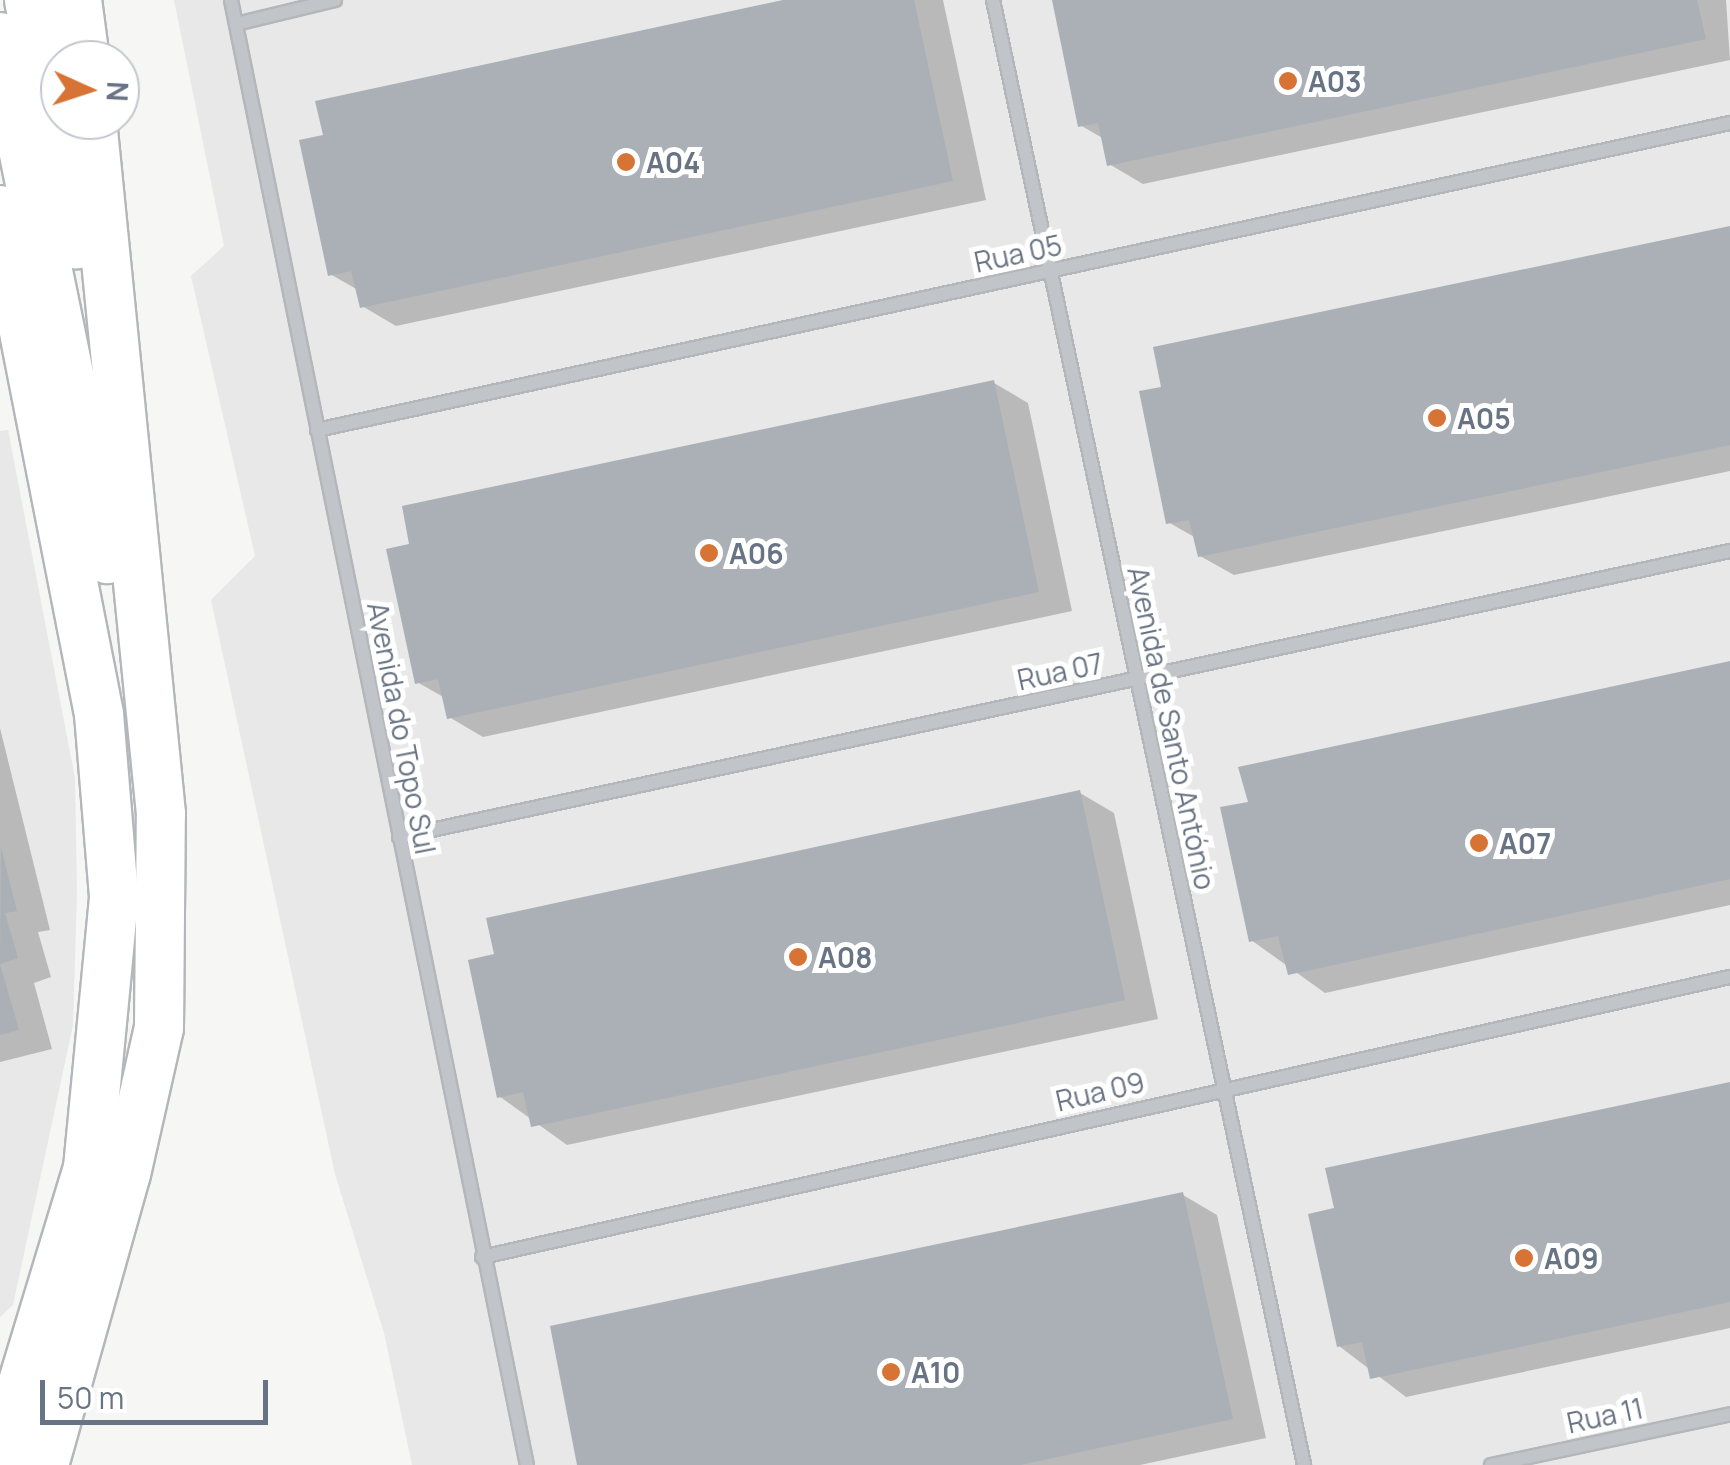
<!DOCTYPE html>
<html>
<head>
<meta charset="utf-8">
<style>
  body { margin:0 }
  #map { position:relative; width:1730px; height:1465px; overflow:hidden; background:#f6f7f4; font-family:Manrope,sans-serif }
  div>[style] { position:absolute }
  .built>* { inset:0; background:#e7e8e7 }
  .shadow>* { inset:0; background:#0003 }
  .building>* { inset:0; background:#aab0b6 }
  .roads { filter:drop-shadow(2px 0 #b4b7ba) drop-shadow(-2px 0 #b4b7ba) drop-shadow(0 2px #b4b7ba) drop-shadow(0 -2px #b4b7ba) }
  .lane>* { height:12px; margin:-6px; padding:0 6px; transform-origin:6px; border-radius:6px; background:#c1c4c8 }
  .highway>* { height:48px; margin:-24px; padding:0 24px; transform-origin:24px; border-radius:24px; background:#fff }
  .dots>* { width:28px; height:28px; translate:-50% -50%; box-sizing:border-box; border:5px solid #fff; border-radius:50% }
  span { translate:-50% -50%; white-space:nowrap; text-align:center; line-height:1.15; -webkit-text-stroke:10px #fff; paint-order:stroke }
  .poi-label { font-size:28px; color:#687383; font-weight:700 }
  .left { translate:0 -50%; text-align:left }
  .street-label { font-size:28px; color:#687383 }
  .north { position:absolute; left:40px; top:40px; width:100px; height:100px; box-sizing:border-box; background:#fff; border:2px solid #c3c7cd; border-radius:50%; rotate:93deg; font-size:28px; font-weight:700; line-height:40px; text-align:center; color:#687383 }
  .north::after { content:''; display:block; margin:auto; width:35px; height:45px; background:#d77334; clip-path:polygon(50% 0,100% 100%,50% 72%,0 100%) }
  .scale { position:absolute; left:40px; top:1380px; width:228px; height:45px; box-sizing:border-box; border:5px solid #687383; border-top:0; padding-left:12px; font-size:30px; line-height:35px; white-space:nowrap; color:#687383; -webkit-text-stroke:8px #fff; paint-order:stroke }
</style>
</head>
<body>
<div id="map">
  <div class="built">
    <i style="clip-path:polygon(174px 0,1730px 0,1730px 1465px,412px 1465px,384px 1333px,335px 1174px,211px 600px,255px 556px,191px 276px,224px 246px)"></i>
    <i style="clip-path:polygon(8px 430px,75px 778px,77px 893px,73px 1025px,13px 1305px,0 1317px,0 431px)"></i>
  </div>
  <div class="shadow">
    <i style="clip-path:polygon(795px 0,943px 0,986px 200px,396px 326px,362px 306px,358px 290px,330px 274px)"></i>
    <i style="clip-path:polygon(1054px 0,1726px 0,1730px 60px,1143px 184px,1109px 164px,1104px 139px,1080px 125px)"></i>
    <i style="clip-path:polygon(1730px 228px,1730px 471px,1234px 575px,1200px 556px,1196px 538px,1168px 522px)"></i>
    <i style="clip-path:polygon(994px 383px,1028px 403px,1072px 611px,483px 737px,449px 717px,445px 698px,417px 682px,412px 546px)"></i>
    <i style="clip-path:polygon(1730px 663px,1730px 905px,1325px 993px,1251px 940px)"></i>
    <i style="clip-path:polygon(0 728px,50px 930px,38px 932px,51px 977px,34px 983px,52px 1049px,0 1062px)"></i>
    <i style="clip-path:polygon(1080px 793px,1114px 813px,1158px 1019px,567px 1145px,499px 1096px)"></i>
    <i style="clip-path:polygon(1730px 1085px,1730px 1328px,1406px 1397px,1339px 1346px)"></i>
    <i style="clip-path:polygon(1183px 1195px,1217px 1215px,1266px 1438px,1140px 1465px,580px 1465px)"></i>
  </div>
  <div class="building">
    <i style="clip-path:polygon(783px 0,914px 0,953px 181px,360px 308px,351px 271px,328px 276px,299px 140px,323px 135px,315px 101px)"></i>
    <i style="clip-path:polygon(1052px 0,1697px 0,1706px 39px,1107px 166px,1098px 123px,1078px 127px)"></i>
    <i style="clip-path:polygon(1730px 226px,1730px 445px,1198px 557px,1189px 520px,1166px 524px,1139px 391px,1161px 387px,1153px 347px)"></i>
    <i style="clip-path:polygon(994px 380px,1039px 592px,447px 719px,438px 679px,415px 684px,386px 549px,409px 544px,402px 506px)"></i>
    <i style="clip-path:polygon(1730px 661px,1730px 879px,1288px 975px,1278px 936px,1249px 942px,1220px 807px,1248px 802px,1238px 767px)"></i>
    <i style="clip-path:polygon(1080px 790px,1125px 1000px,531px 1127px,523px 1092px,497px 1098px,468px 960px,494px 954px,486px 918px)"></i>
    <i style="clip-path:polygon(1px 847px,17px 911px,5px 913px,18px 958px,0 964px)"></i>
    <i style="clip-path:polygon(0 964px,19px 1030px,0 1035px)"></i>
    <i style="clip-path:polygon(1730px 1082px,1730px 1302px,1370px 1379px,1362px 1342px,1337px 1347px,1308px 1214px,1334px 1208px,1325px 1168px)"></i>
    <i style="clip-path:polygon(1183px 1192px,1233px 1419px,1020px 1465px,577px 1465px,550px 1326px)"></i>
  </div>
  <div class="roads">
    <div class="lane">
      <i style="left:231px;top:0;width:1495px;rotate:78.58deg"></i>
      <i style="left:993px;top:0;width:1498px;rotate:78.01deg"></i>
      <i style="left:236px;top:24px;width:102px;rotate:-13.6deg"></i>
      <i style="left:317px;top:430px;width:1446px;rotate:-12.26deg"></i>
      <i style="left:399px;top:837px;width:1361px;rotate:-12.13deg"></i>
      <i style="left:482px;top:1257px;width:1279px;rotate:-12.65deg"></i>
      <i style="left:1491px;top:1465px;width:244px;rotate:-12deg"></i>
    </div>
    <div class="highway">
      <i style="left:29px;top:0;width:249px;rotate:79.1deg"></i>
      <i style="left:77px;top:0;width:61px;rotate:82.4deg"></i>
      <i style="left:0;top:37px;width:533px;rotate:78.42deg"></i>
      <i style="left:0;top:210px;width:514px;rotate:78.89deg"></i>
      <i style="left:99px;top:714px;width:185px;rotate:85.3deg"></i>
      <i style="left:114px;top:898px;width:271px;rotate:95.5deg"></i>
      <i style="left:88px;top:1168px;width:302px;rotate:106.9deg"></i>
      <i style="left:44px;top:1465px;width:302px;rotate:-74.3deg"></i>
      <i style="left:126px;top:1174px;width:150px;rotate:-77.3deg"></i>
      <i style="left:159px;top:1028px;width:214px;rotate:-89.5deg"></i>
      <i style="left:161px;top:814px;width:697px;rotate:-95.68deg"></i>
    </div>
  </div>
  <div class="dots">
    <i style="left:1288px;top:81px;background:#d77334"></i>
    <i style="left:626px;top:162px;background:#d77334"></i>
    <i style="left:1437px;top:418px;background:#d77334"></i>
    <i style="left:709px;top:553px;background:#d77334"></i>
    <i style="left:1479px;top:843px;background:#d77334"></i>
    <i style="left:798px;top:957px;background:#d77334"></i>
    <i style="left:1524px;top:1258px;background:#d77334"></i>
    <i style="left:891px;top:1372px;background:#d77334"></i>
  </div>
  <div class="poi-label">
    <span class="left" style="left:1308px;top:81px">A03</span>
    <span class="left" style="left:646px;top:162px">A04</span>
    <span class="left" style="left:1457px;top:418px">A05</span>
    <span class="left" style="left:729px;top:553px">A06</span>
    <span class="left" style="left:1499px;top:843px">A07</span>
    <span class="left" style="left:818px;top:957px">A08</span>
    <span class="left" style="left:1544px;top:1258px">A09</span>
    <span class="left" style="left:911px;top:1372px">A10</span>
  </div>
  <div class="street-label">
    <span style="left:1018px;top:253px;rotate:-12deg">Rua 05</span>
    <span style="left:1060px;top:671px;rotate:-12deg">Rua 07</span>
    <span style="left:402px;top:728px;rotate:79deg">Avenida do Topo Sul</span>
    <span style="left:1172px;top:728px;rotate:78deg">Avenida de Santo António</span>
    <span style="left:1100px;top:1091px;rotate:-13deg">Rua 09</span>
    <span style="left:1605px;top:1415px;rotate:-12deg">Rua 11</span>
  </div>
  <div class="north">N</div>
  <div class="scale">50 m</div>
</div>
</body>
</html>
